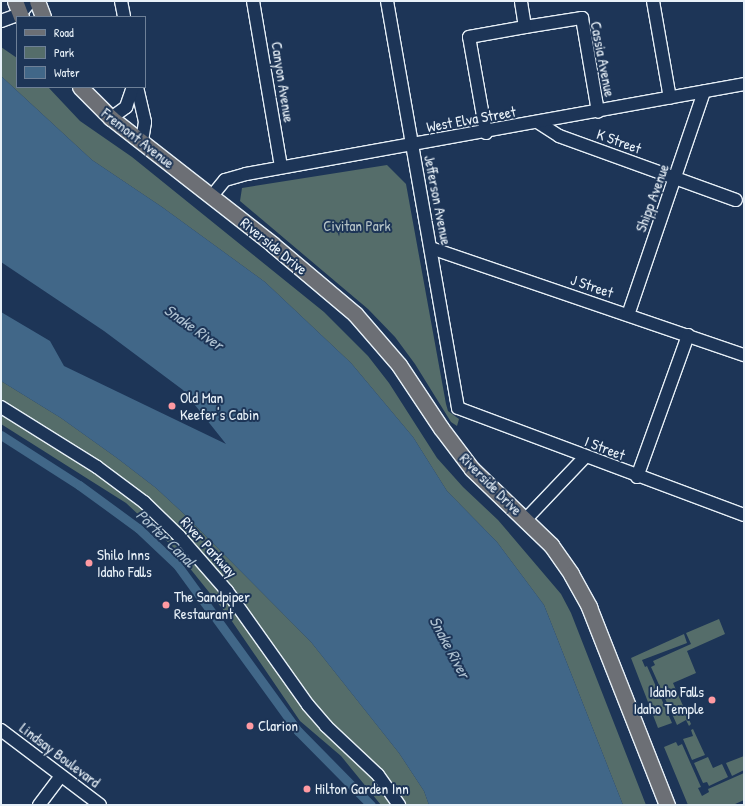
<!DOCTYPE html>
<html>
<head>
<meta charset="utf-8">
<style>
  body { margin:0 }
  #map { position:relative; width:745px; height:806px; overflow:hidden; background:#1d3557; font-family:"Patrick Hand",sans-serif }
  div>[style] { position:absolute }
  .green>* { inset:0; background:#556d6a }
  .water>* { inset:0; background:#416788 }
  .canal>* { height:9px; margin:-4.5px; padding:0 4.5px; transform-origin:4.5px; border-radius:4.5px; background:#416788 }
  .roads { filter:drop-shadow(1px 0 #e8f1f8) drop-shadow(-1px 0 #e8f1f8) drop-shadow(0 1px #e8f1f8) drop-shadow(0 -1px #e8f1f8) }
  .minor>* { height:12px; margin:-6px; padding:0 6px; transform-origin:6px; border-radius:6px; background:#1d3557 }
  .major>* { height:15px; margin:-7.5px; padding:0 7.5px; transform-origin:7.5px; border-radius:7.5px; background:#6c6f75 }
  .dots>* { width:11px; height:11px; translate:-50% -50%; box-sizing:border-box; border:2px solid #1d3557; border-radius:50% }
  span { translate:-50% -50%; white-space:nowrap; text-align:center; line-height:1.15; -webkit-text-stroke:4px #1d3557; paint-order:stroke }
  .street-label { font-size:15px; color:#e8f1f8 }
  .park-label { font-size:15px; color:#b5c3c6 }
  .poi-label { font-size:15px; color:#e8f1f8 }
  .left { translate:0 -50%; text-align:left }
  .right { translate:-100% -50%; text-align:right }
  .water-label { font-size:16px; color:#aec1d1; font-style:italic }
  .frame { position:absolute; inset:0; border:2px solid #e8f1f8; pointer-events:none }
  .legend { position:absolute; left:16px; top:16px; width:130px; height:72px; box-sizing:border-box; background:#1d3557; border:1px solid #6e8097; margin:0; padding:5px 7px; list-style:none; font-size:12px; color:#e8f1f8 }
  .legend li { display:flex; align-items:center; gap:8px; height:20px }
  .legend b { width:20px; border:1px solid #6e8097 }
</style>
</head>
<body>
<div id="map">
  <div class="green">
    <i style="clip-path:polygon(1px 47px,17px 58px,17px 87px,48px 87px,80px 121px,132px 157px,324px 312px,368px 356px,389px 383px,437px 458px,463px 487px,498px 520px,561px 594px,571px 613px,646px 805px,623px 805px,544px 605px,497px 542px,447px 491px,413px 437px,351px 363px,265px 282px,162px 207px,92px 160px,1px 76px)"></i>
    <i style="clip-path:polygon(387px 165px,406px 184px,446px 404px,448px 411px,459px 419px,457px 426px,451px 422px,415px 364px,395px 337px,368px 309px,240px 201px,242px 188px)"></i>
    <i style="clip-path:polygon(1px 381px,61px 418px,117px 458px,156px 488px,183px 513px,311px 642px,399px 753px,424px 791px,429px 805px,381px 805px,341px 756px,300px 721px,229px 617px,172px 546px,126px 503px,1px 424px)"></i>
    <i style="clip-path:polygon(719px 619px,725px 634px,687px 651px,696px 673px,673px 683px,691px 724px,689px 726px,686px 720px,677px 725px,651px 667px,655px 665px,653px 661px,691px 644px,686px 633px)"></i>
    <i style="clip-path:polygon(684px 634px,687px 643px,642px 660px,645px 667px,647px 666px,672px 723px,658px 728px,631px 658px)"></i>
    <i style="clip-path:polygon(693px 729px,705px 755px,692px 760px,683px 739px,693px 736px,691px 730px)"></i>
    <i style="clip-path:polygon(676px 742px,678px 746px,682px 744px,701px 787px,698px 788px,702px 796px,709px 792px,708px 789px,744px 773px,744px 800px,733px 805px,688px 805px,664px 747px)"></i>
    <i style="clip-path:polygon(744px 756px,744px 770px,732px 776px,726px 763px)"></i>
    <i style="clip-path:polygon(708px 757px,713px 768px,722px 764px,728px 777px,709px 786px,707px 782px,703px 783px,694px 763px)"></i>
  </div>
  <div class="water">
    <i style="clip-path:polygon(1px 76px,92px 160px,162px 207px,265px 282px,351px 363px,413px 437px,447px 491px,497px 542px,544px 605px,623px 805px,429px 805px,424px 791px,399px 753px,311px 642px,183px 513px,156px 488px,117px 458px,61px 418px,1px 381px,1px 312px,50px 341px,64px 366px,226px 444px,183px 390px,104px 331px,1px 262px)"></i>
  </div>
  <div class="canal">
    <i style="left:1px;top:435px;width:93px;rotate:32.7deg"></i>
    <i style="left:79px;top:485px;width:73px;rotate:36.1deg"></i>
    <i style="left:138px;top:528px;width:55px;rotate:43.5deg"></i>
    <i style="left:178px;top:566px;width:204px;rotate:54deg"></i>
    <i style="left:298px;top:731px;width:104px;rotate:45.4deg"></i>
  </div>
  <div class="roads">
    <div class="minor">
      <i style="left:121px;top:1px;width:16px;rotate:79deg"></i>
      <i style="left:253px;top:1px;width:168px;rotate:80.4deg"></i>
      <i style="left:387px;top:1px;width:413px;rotate:80.1deg"></i>
      <i style="left:458px;top:408px;width:305px;rotate:20.5deg"></i>
      <i style="left:653px;top:1px;width:98px;rotate:80.1deg"></i>
      <i style="left:1px;top:21px;width:20px;rotate:-20deg"></i>
      <i style="left:20px;top:14px;width:17px;rotate:-50deg"></i>
      <i style="left:525px;top:27px;width:58px;rotate:-9deg"></i>
      <i style="left:582px;top:18px;width:95px;rotate:80.3deg"></i>
      <i style="left:137px;top:87px;width:36px;rotate:77deg"></i>
      <i style="left:145px;top:122px;width:18px;rotate:99deg"></i>
      <i style="left:111px;top:118px;width:19px;rotate:-36deg"></i>
      <i style="left:126px;top:107px;width:21px;rotate:-71deg"></i>
      <i style="left:539px;top:123px;width:24px;rotate:33deg"></i>
      <i style="left:559px;top:136px;width:188px;rotate:19.9deg"></i>
      <i style="left:486px;top:133px;width:97px;rotate:-100deg"></i>
      <i style="left:469px;top:37px;width:57px;rotate:-10.1deg"></i>
      <i style="left:525px;top:27px;width:26px;rotate:-99deg"></i>
      <i style="left:211px;top:197px;width:22px;rotate:-51deg"></i>
      <i style="left:225px;top:180px;width:22px;rotate:-16deg"></i>
      <i style="left:246px;top:174px;width:506px;rotate:-10.24deg"></i>
      <i style="left:431px;top:248px;width:331px;rotate:18.9deg"></i>
      <i style="left:628px;top:315px;width:236px;rotate:-71.2deg"></i>
      <i style="left:1px;top:407px;width:113px;rotate:32deg"></i>
      <i style="left:97px;top:467px;width:59px;rotate:36.7deg"></i>
      <i style="left:144px;top:502px;width:49px;rotate:44.2deg"></i>
      <i style="left:179px;top:536px;width:73px;rotate:48.9deg"></i>
      <i style="left:227px;top:591px;width:140px;rotate:54.6deg"></i>
      <i style="left:308px;top:705px;width:28px;rotate:49deg"></i>
      <i style="left:326px;top:726px;width:71px;rotate:43.3deg"></i>
      <i style="left:378px;top:775px;width:37px;rotate:55deg"></i>
      <i style="left:637px;top:477px;width:151px;rotate:-70.2deg"></i>
      <i style="left:526px;top:519px;width:86px;rotate:-46.4deg"></i>
      <i style="left:1px;top:730px;width:124px;rotate:37.1deg"></i>
      <i style="left:39px;top:805px;width:36px;rotate:-53deg"></i>
    </div>
    <div class="major">
      <i style="left:15px;top:1px;width:17px;rotate:69deg"></i>
      <i style="left:37px;top:1px;width:17px;rotate:69deg"></i>
      <i style="left:80px;top:87px;width:44px;rotate:45deg"></i>
      <i style="left:111px;top:118px;width:204px;rotate:38deg"></i>
      <i style="left:272px;top:244px;width:109px;rotate:40.1deg"></i>
      <i style="left:355px;top:314px;width:67px;rotate:49.2deg"></i>
      <i style="left:399px;top:365px;width:76px;rotate:56.3deg"></i>
      <i style="left:441px;top:428px;width:51px;rotate:52.9deg"></i>
      <i style="left:472px;top:469px;width:110px;rotate:43.9deg"></i>
      <i style="left:551px;top:545px;width:35px;rotate:55deg"></i>
      <i style="left:571px;top:574px;width:38px;rotate:61deg"></i>
      <i style="left:589px;top:607px;width:213px;rotate:68.5deg"></i>
    </div>
  </div>
  <div class="dots">
    <i style="left:172px;top:406px;background:#ff9aa2"></i>
    <i style="left:89px;top:563px;background:#ff9aa2"></i>
    <i style="left:166px;top:605px;background:#ff9aa2"></i>
    <i style="left:712px;top:700px;background:#ff9aa2"></i>
    <i style="left:250px;top:726px;background:#ff9aa2"></i>
    <i style="left:307px;top:789px;background:#ff9aa2"></i>
  </div>
  <div class="street-label">
    <span style="left:603px;top:59px;rotate:79deg">Cassia Avenue</span>
    <span style="left:283px;top:82px;rotate:81deg">Canyon Avenue</span>
    <span style="left:471px;top:119px;rotate:-10deg">West Elva Street</span>
    <span style="left:138px;top:138px;rotate:38deg">Fremont Avenue</span>
    <span style="left:619px;top:141px;rotate:20deg">K Street</span>
    <span style="left:652px;top:198px;rotate:-70deg">Shipp Avenue</span>
    <span style="left:438px;top:200px;rotate:79deg">Jefferson Avenue</span>
    <span style="left:274px;top:246px;rotate:39deg">Riverside Drive</span>
    <span style="left:592px;top:286px;rotate:19deg">J Street</span>
    <span style="left:605px;top:448px;rotate:21deg">I Street</span>
    <span style="left:491px;top:484px;rotate:45deg">Riverside Drive</span>
    <span style="left:209px;top:547px;rotate:48deg">River Parkway</span>
    <span style="left:60px;top:755px;rotate:37deg">Lindsay Boulevard</span>
  </div>
  <div class="park-label">
    <span style="left:357px;top:226px">Civitan Park</span>
  </div>
  <div class="poi-label">
    <span class="left" style="left:180px;top:406px">Old Man<br>Keefer's Cabin</span>
    <span class="left" style="left:97px;top:563px">Shilo Inns<br>Idaho Falls</span>
    <span class="left" style="left:174px;top:605px">The Sandpiper<br>Restaurant</span>
    <span class="right" style="left:704px;top:700px">Idaho Falls<br>Idaho Temple</span>
    <span class="left" style="left:258px;top:726px">Clarion</span>
    <span class="left" style="left:315px;top:789px">Hilton Garden Inn</span>
  </div>
  <div class="water-label">
    <span style="left:194px;top:327px;rotate:35deg">Snake River</span>
    <span style="left:166px;top:538px;rotate:44deg">Porter Canal</span>
    <span style="left:450px;top:647px;rotate:62deg">Snake River</span>
  </div>
  <div class="frame"></div>
  <ul class="legend">
  <li><b style="height:5px;background:#6c6f75"></b>Road</li>
  <li><b style="height:11px;background:#556d6a"></b>Park</li>
  <li><b style="height:11px;background:#416788"></b>Water</li>
  </ul>
</div>
</body>
</html>
